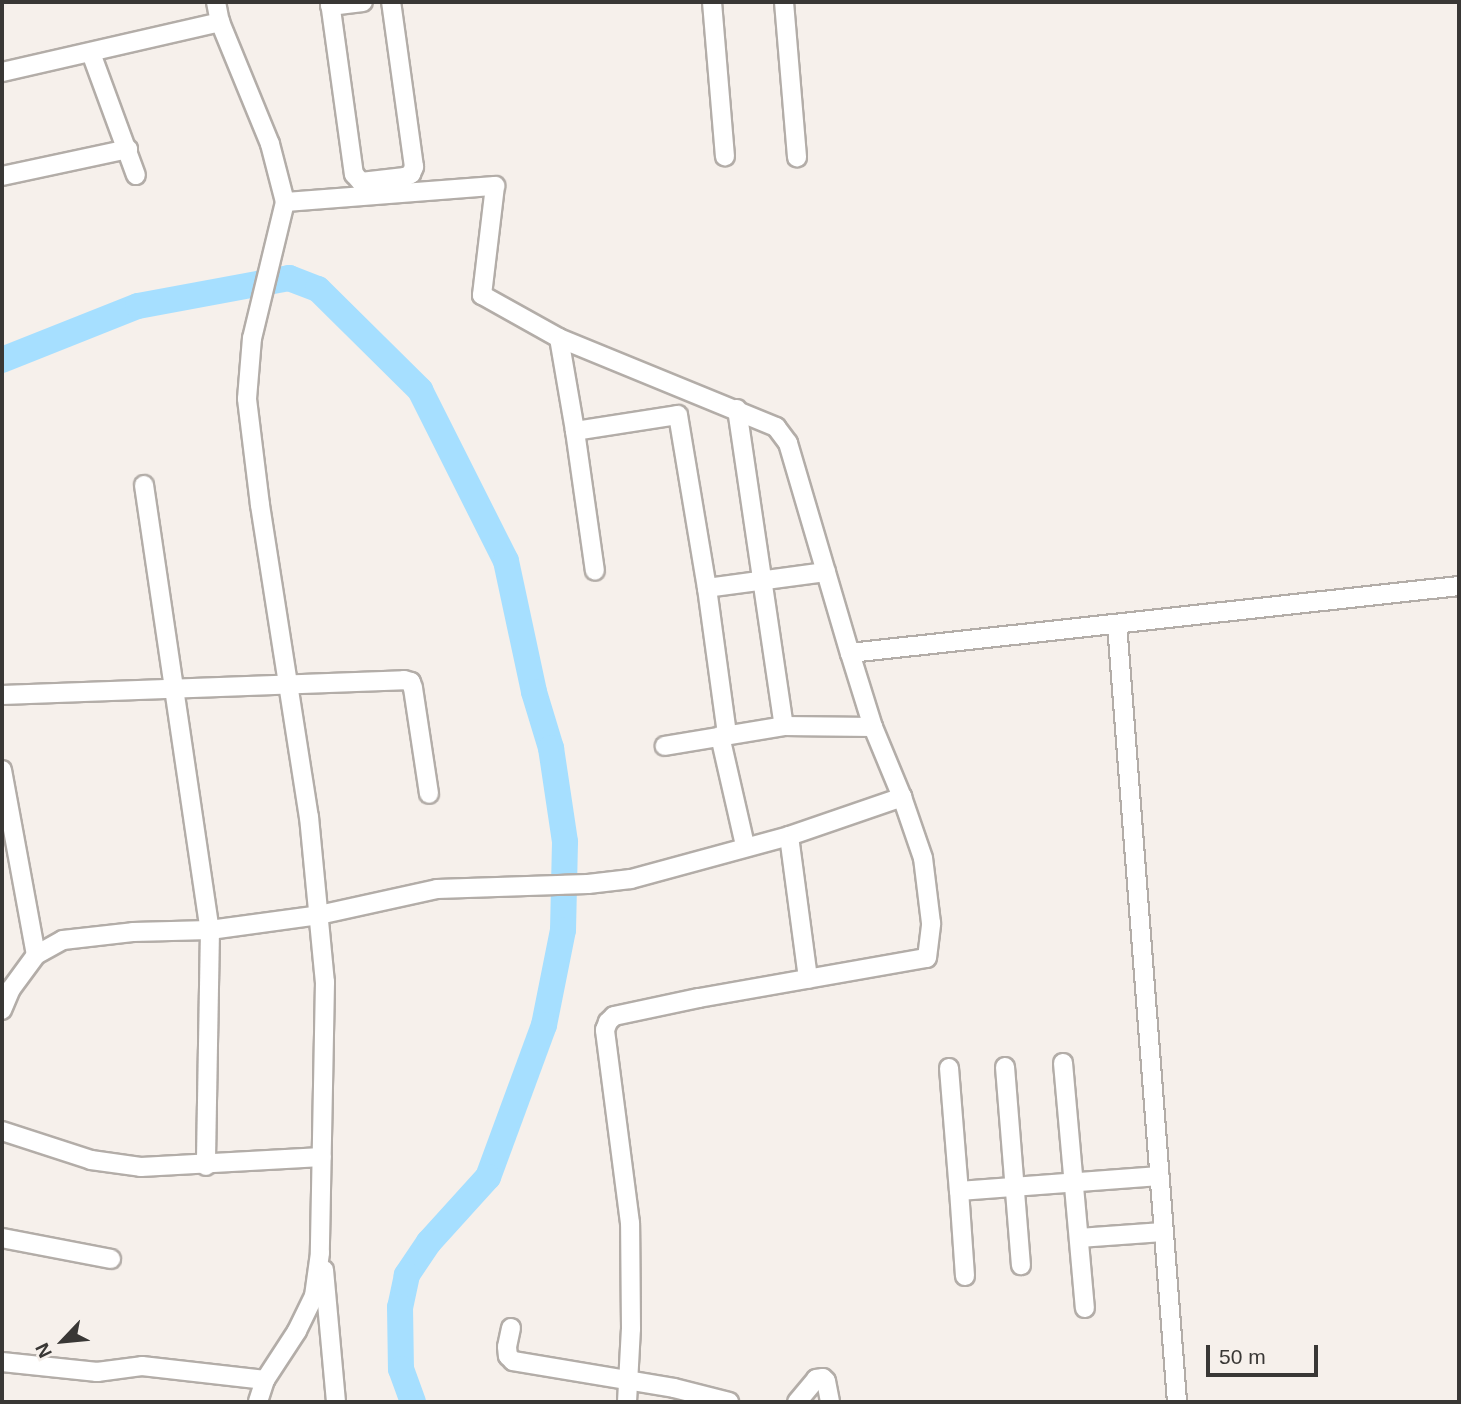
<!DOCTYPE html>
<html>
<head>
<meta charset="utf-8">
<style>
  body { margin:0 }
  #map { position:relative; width:1461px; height:1404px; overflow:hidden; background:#f6f0eb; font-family:Arial,sans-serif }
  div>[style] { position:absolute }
  .river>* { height:26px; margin:-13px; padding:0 13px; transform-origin:13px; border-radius:13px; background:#a6dfff }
  .roads { filter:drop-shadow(2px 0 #b3ada8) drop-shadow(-2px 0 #b3ada8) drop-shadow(0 2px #b3ada8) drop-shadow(0 -2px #b3ada8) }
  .minor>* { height:18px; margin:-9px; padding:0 9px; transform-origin:9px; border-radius:9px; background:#fff }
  span { translate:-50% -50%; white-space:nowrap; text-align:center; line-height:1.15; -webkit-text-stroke:7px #f6f0eb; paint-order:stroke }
  .frame { position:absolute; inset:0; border:4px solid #393735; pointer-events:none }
  .north { position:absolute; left:28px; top:1306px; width:70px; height:70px; -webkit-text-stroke:5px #f6f0eb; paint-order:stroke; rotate:244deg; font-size:19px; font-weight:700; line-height:28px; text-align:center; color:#393735 }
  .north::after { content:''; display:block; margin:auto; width:24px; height:32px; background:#393735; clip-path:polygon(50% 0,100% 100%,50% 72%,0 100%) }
  .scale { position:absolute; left:1206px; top:1345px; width:112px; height:32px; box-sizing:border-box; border:4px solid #393735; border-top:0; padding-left:9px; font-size:21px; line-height:24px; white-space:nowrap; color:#393735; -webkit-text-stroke:5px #f6f0eb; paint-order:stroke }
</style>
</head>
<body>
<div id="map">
  <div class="river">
    <i style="left:2px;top:360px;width:146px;rotate:-21.7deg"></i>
    <i style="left:138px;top:306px;width:154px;rotate:-10.5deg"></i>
    <i style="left:289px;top:278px;width:31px;rotate:21deg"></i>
    <i style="left:318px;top:289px;width:144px;rotate:44.7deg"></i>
    <i style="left:420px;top:390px;width:191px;rotate:63.3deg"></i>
    <i style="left:506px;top:561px;width:134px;rotate:77.9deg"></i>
    <i style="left:534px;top:692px;width:59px;rotate:73.1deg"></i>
    <i style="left:551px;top:748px;width:95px;rotate:81.5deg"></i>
    <i style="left:565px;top:842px;width:88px;rotate:91.3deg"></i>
    <i style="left:563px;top:930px;width:97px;rotate:101.3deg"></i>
    <i style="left:544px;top:1025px;width:162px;rotate:110.2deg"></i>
    <i style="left:488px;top:1177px;width:88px;rotate:132.2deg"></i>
    <i style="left:429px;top:1242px;width:40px;rotate:124deg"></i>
    <i style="left:407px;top:1275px;width:33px;rotate:102deg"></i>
    <i style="left:400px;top:1307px;width:62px;rotate:89.1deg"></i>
    <i style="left:401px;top:1369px;width:35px;rotate:70deg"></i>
  </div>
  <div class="roads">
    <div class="minor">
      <i style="left:216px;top:2px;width:20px;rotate:79deg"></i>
      <i style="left:220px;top:22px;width:132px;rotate:67.7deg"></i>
      <i style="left:270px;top:144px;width:60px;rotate:75.5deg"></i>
      <i style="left:285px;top:202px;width:140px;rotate:103.6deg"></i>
      <i style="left:252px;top:338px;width:61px;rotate:94.7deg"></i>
      <i style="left:247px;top:399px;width:107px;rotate:83deg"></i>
      <i style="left:260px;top:505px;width:316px;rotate:81.1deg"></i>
      <i style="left:309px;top:817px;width:166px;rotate:84.5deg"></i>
      <i style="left:325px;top:982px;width:271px;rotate:91.1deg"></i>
      <i style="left:320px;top:1253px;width:43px;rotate:97.9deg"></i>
      <i style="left:314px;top:1296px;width:39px;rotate:116deg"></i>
      <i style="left:297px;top:1331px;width:59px;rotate:123.1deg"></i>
      <i style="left:265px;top:1380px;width:23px;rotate:108deg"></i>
      <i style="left:330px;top:2px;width:174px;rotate:82.1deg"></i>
      <i style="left:354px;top:174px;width:11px;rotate:49deg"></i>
      <i style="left:361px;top:182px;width:44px;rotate:-6.5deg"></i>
      <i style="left:405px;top:177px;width:7px;rotate:-27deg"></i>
      <i style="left:411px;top:174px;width:8px;rotate:-67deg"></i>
      <i style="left:414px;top:167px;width:167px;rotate:-97.9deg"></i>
      <i style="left:712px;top:2px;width:155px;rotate:85.2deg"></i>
      <i style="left:784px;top:2px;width:156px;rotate:85.2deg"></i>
      <i style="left:330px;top:6px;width:33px;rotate:-7deg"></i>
      <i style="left:91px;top:53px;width:130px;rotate:69.8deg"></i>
      <i style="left:2px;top:72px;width:224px;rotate:-12.9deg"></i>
      <i style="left:2px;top:176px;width:129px;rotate:-12.1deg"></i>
      <i style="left:285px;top:202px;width:211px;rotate:-4.4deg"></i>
      <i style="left:495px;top:186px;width:110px;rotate:96.8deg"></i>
      <i style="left:482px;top:295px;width:88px;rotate:29.2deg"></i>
      <i style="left:559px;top:338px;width:94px;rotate:80.2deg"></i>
      <i style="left:575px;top:431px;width:104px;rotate:-8.8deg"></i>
      <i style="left:678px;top:415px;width:175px;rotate:80.5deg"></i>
      <i style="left:707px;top:588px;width:120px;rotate:-7.7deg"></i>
      <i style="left:559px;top:338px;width:235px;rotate:22.3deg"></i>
      <i style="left:776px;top:427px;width:20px;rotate:53deg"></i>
      <i style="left:788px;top:443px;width:219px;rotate:73.6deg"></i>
      <i style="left:737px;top:409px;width:320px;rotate:81.6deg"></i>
      <i style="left:575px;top:431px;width:141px;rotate:81.9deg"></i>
      <i style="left:144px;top:485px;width:450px;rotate:81.6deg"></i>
      <i style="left:210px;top:930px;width:236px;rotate:91deg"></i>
      <i style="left:707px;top:588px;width:147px;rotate:82.2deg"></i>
      <i style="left:1117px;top:624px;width:780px;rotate:85.59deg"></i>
      <i style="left:2px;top:695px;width:402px;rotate:-2.1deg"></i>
      <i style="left:404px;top:680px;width:7px;rotate:16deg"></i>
      <i style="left:411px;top:682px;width:6px;rotate:72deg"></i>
      <i style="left:413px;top:688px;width:107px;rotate:81.4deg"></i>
      <i style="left:873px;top:727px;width:77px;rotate:-107.3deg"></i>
      <i style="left:850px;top:653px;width:613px;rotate:-6.28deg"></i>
      <i style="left:720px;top:736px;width:112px;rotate:77.1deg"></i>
      <i style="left:2px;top:770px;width:188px;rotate:79.6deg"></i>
      <i style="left:789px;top:836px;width:144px;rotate:82.4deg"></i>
      <i style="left:2px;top:1010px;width:23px;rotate:-67deg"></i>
      <i style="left:11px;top:989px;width:42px;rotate:-53.7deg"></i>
      <i style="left:36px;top:955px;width:31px;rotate:-29deg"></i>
      <i style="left:63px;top:940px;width:70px;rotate:-6.5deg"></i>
      <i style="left:133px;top:932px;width:77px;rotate:-1.5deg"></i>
      <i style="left:210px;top:930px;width:110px;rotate:-7.8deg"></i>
      <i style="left:319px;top:915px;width:121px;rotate:-12.4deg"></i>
      <i style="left:437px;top:889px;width:151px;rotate:-1.9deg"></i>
      <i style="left:588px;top:884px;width:43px;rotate:-6.6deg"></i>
      <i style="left:631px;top:879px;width:164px;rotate:-15.2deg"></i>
      <i style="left:789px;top:836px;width:120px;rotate:-19deg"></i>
      <i style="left:902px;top:797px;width:76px;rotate:-112.5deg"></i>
      <i style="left:873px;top:727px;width:89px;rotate:-179.4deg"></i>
      <i style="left:784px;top:726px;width:121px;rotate:170.5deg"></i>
      <i style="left:1063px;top:1063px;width:246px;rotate:84.9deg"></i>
      <i style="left:1005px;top:1067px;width:199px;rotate:85.4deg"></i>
      <i style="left:949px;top:1068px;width:123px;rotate:85.4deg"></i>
      <i style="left:2px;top:1131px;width:94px;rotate:18deg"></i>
      <i style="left:91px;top:1160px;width:50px;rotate:8deg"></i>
      <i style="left:141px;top:1167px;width:181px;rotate:-3.2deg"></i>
      <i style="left:2px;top:1238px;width:111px;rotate:10.9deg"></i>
      <i style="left:1079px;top:1238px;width:84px;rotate:-4.1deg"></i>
      <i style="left:324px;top:1270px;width:133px;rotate:84.8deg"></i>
      <i style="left:965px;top:1276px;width:85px;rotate:-94deg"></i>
      <i style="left:959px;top:1191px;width:201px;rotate:-4.3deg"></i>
      <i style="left:511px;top:1328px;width:19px;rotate:102deg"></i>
      <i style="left:507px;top:1347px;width:9px;rotate:84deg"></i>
      <i style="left:508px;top:1356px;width:7px;rotate:45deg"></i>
      <i style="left:513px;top:1361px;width:163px;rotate:9.5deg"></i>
      <i style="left:674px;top:1388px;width:57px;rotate:14.3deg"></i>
      <i style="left:2px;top:1362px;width:96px;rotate:6deg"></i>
      <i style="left:97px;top:1372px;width:45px;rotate:-7.6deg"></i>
      <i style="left:142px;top:1366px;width:124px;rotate:6.5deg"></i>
      <i style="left:627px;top:1402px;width:73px;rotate:-86.9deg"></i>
      <i style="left:631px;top:1329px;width:106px;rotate:-90.5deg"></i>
      <i style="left:630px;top:1223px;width:195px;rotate:-97.4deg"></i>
      <i style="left:605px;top:1030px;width:9px;rotate:-69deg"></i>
      <i style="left:608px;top:1022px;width:8px;rotate:-45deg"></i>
      <i style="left:614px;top:1016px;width:87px;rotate:-12deg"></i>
      <i style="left:699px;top:998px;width:231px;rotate:-10deg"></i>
      <i style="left:927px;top:958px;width:35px;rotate:-83deg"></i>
      <i style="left:931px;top:923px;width:65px;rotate:-97deg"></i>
      <i style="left:923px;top:858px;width:65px;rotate:-109deg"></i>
      <i style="left:797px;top:1402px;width:30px;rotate:-50deg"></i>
      <i style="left:816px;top:1379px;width:7px;rotate:-8deg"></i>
      <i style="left:823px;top:1378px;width:4px;rotate:45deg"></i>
      <i style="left:826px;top:1381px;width:21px;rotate:79deg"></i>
    </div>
  </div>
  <div class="frame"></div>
  <div class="north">N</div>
  <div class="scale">50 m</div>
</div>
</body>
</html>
